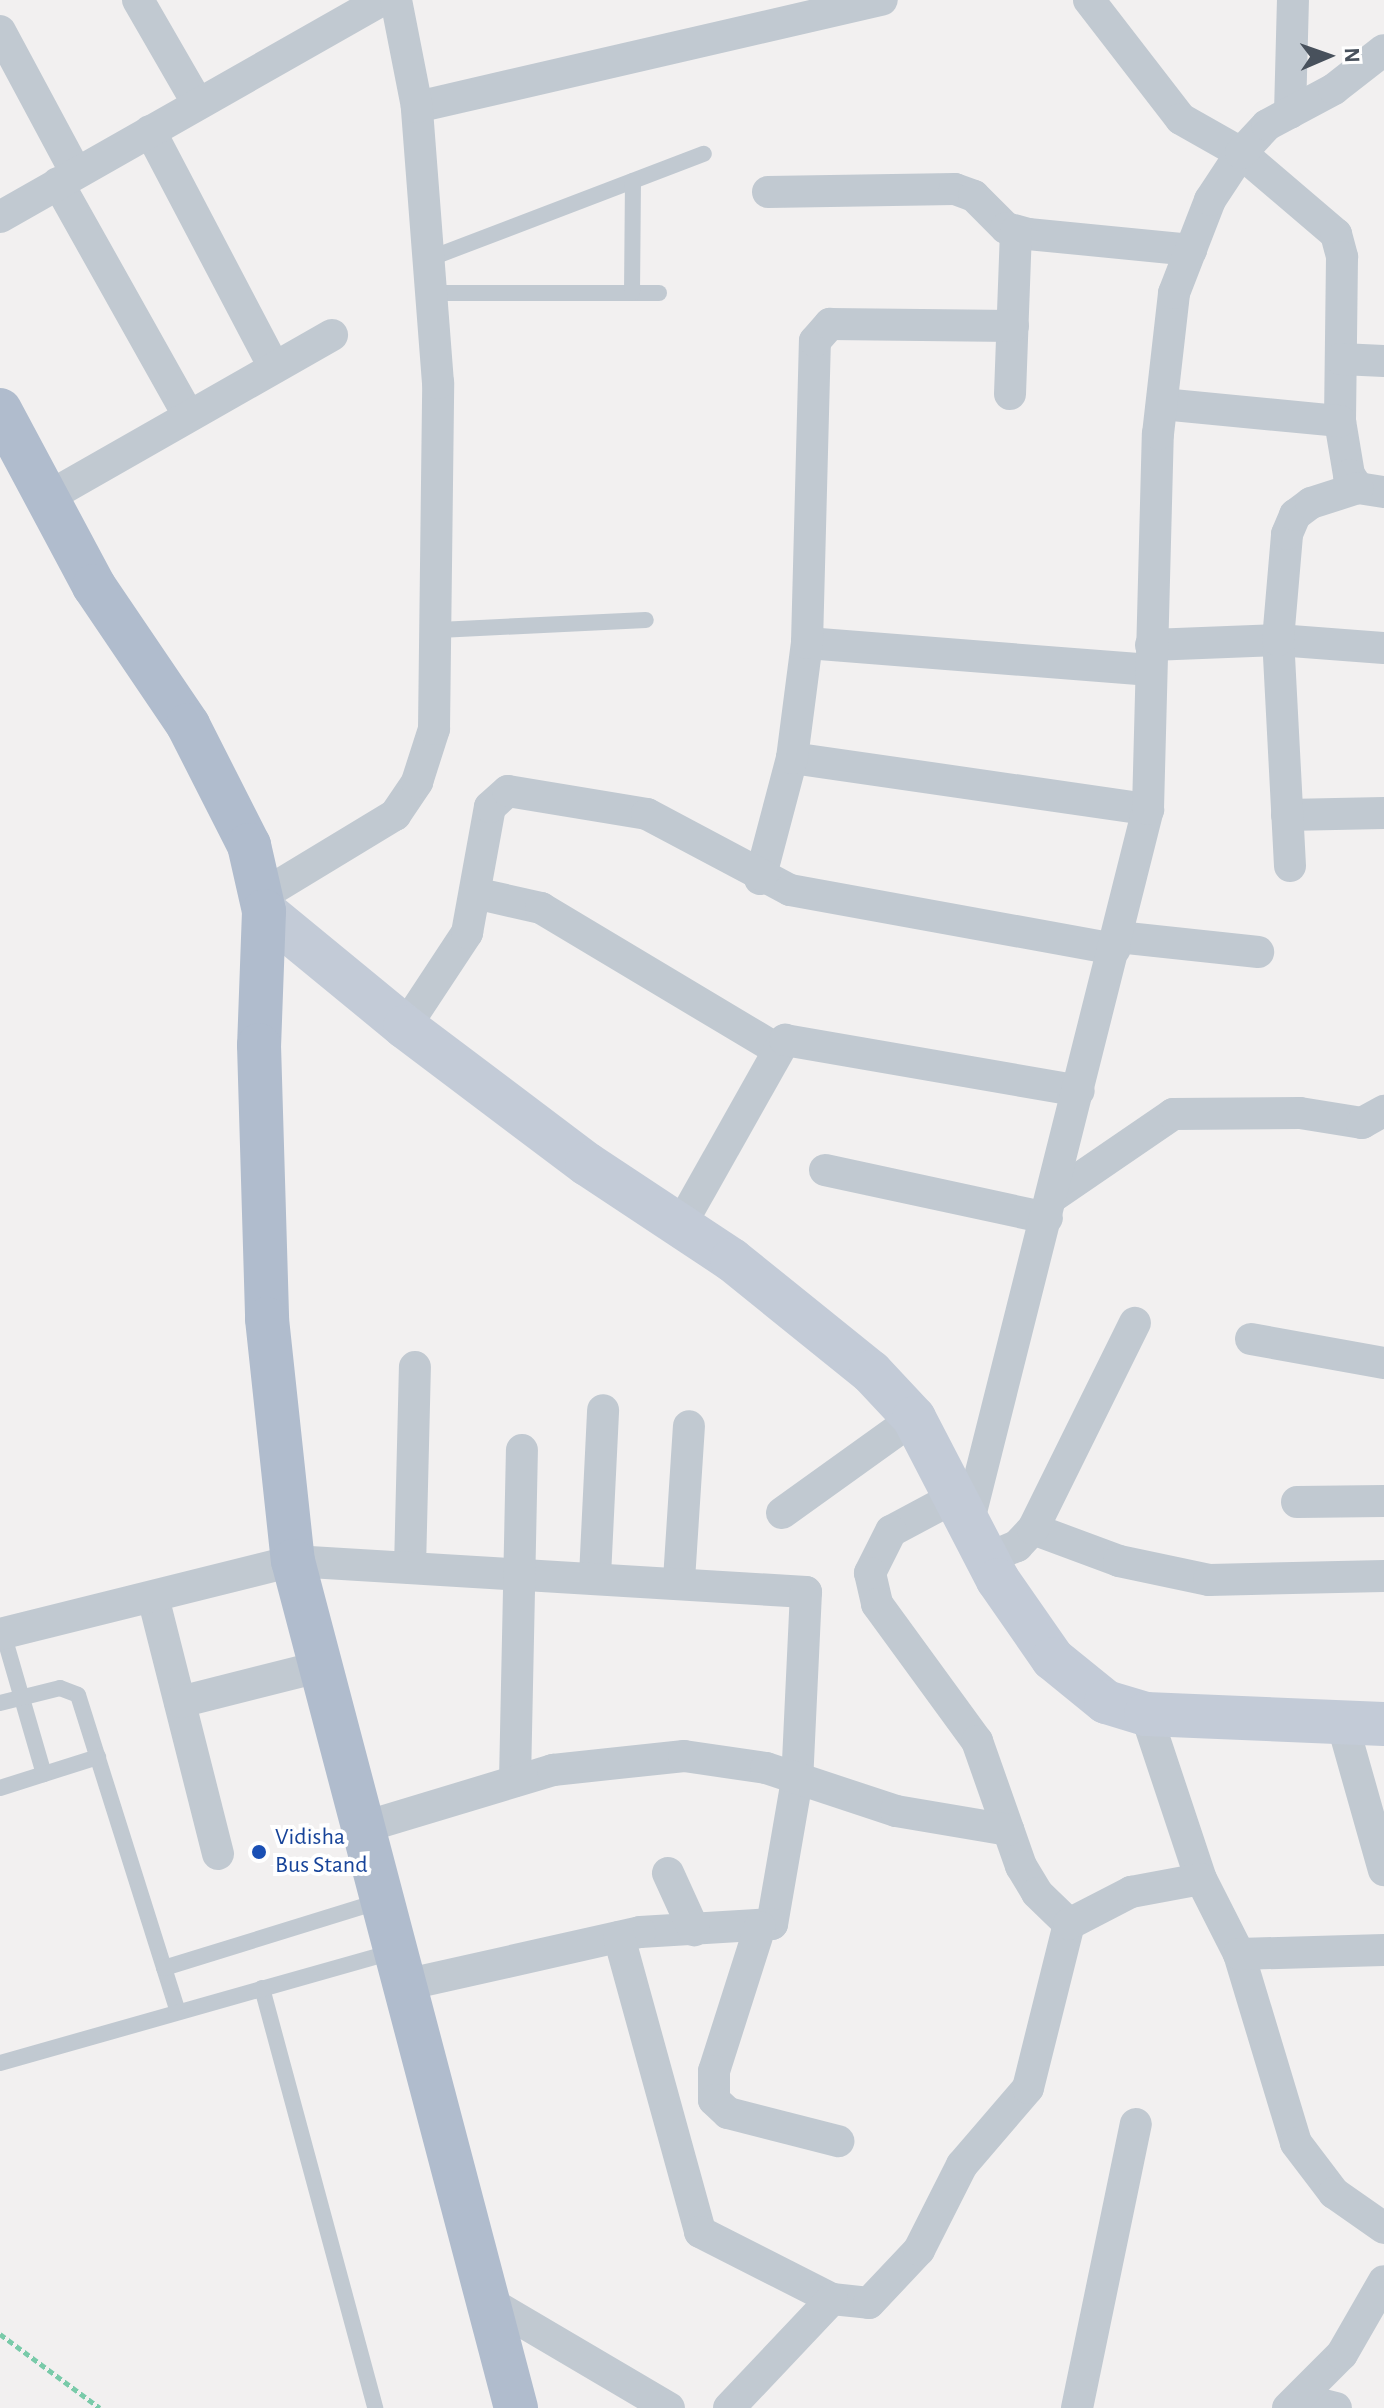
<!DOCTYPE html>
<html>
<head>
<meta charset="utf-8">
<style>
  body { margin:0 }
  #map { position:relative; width:1384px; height:2408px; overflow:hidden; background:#f2f0f0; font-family:"Alegreya Sans",sans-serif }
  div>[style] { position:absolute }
  .path>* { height:5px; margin-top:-2.5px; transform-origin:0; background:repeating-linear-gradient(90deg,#79caa9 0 6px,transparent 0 10px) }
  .service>* { height:16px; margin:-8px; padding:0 8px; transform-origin:8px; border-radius:8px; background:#c1c9d1 }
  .minor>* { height:32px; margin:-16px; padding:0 16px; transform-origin:16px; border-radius:16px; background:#c1c9d1 }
  .secondary>* { height:44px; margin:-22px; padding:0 22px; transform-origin:22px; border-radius:22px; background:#c3cbd7 }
  .primary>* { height:44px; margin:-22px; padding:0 22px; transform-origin:22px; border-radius:22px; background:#b0bccd }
  .dots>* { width:22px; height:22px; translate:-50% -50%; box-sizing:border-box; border:4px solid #fff; border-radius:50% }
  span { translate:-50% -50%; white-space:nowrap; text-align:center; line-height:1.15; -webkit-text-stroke:8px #fff; paint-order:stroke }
  .transit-label { font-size:24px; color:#164399 }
  .left { translate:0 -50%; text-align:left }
  .north { position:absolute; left:1288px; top:16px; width:80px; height:80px; -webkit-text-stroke:6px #fff; paint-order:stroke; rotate:88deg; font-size:22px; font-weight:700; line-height:32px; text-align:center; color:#48515c }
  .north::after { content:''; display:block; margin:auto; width:28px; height:36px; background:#48515c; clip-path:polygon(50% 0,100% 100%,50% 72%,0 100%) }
</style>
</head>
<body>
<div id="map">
  <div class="path">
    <i style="left:0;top:2334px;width:124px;rotate:36.5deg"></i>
  </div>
  <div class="service">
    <i style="left:431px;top:258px;width:292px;rotate:-20.9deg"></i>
    <i style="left:433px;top:293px;width:226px"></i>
    <i style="left:632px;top:293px;width:112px;rotate:-89.5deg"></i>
    <i style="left:439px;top:630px;width:207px;rotate:-2.8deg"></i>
    <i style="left:3px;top:1633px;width:147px;rotate:73.8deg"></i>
    <i style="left:0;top:1703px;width:62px;rotate:-14deg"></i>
    <i style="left:60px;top:1688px;width:19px;rotate:21deg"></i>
    <i style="left:78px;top:1695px;width:332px;rotate:72.5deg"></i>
    <i style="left:0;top:1788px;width:103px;rotate:-17.6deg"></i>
    <i style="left:164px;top:1968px;width:227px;rotate:-17.2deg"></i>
    <i style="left:262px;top:1988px;width:435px;rotate:74.9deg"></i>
    <i style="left:0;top:2063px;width:411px;rotate:-15.8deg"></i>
  </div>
  <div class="minor">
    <i style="left:138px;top:0;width:120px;rotate:60deg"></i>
    <i style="left:1089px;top:0;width:150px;rotate:52.3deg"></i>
    <i style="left:1181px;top:119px;width:69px;rotate:29.5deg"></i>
    <i style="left:1241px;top:153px;width:125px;rotate:40.5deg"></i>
    <i style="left:1336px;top:234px;width:24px;rotate:75deg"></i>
    <i style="left:1342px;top:257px;width:164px;rotate:90.7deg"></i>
    <i style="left:1340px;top:421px;width:55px;rotate:80.5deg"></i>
    <i style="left:1349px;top:475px;width:16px;rotate:55deg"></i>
    <i style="left:1358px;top:488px;width:26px;rotate:9deg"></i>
    <i style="left:0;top:31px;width:161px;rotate:61.8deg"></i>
    <i style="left:417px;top:107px;width:477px;rotate:-13deg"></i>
    <i style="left:1290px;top:113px;width:113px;rotate:-88.5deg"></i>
    <i style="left:150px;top:131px;width:267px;rotate:62.3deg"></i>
    <i style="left:58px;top:183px;width:266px;rotate:60.7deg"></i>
    <i style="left:768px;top:192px;width:187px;rotate:-0.9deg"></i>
    <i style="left:955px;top:189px;width:20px;rotate:20deg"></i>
    <i style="left:974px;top:196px;width:45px;rotate:45deg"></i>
    <i style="left:1006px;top:228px;width:23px;rotate:15deg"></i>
    <i style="left:1028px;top:234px;width:164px;rotate:5.6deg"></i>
    <i style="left:0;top:217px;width:439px;rotate:-29.6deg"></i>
    <i style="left:1341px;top:359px;width:43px;rotate:2.7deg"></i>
    <i style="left:1010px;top:394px;width:163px;rotate:-87.9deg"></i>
    <i style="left:1162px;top:404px;width:179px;rotate:5.5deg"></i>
    <i style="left:48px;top:497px;width:327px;rotate:-29.7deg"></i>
    <i style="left:807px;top:643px;width:345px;rotate:4.5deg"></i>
    <i style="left:1151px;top:645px;width:127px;rotate:-2.3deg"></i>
    <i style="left:1278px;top:640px;width:106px;rotate:4.3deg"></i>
    <i style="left:792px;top:758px;width:360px;rotate:8.2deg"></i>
    <i style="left:1287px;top:815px;width:97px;rotate:-1.2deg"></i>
    <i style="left:1290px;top:866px;width:226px;rotate:-93deg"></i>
    <i style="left:1278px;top:640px;width:106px;rotate:-85.1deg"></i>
    <i style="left:1287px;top:534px;width:21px;rotate:-67deg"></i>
    <i style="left:1295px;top:515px;width:20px;rotate:-37deg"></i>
    <i style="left:1311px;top:503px;width:49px;rotate:-17.7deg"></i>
    <i style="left:760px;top:879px;width:125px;rotate:-75.2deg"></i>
    <i style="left:792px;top:758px;width:116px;rotate:-82.6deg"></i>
    <i style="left:807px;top:643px;width:302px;rotate:-88.5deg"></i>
    <i style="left:815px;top:341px;width:23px;rotate:-49deg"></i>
    <i style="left:830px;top:324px;width:183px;rotate:0.6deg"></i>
    <i style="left:479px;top:894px;width:64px;rotate:12.7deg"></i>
    <i style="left:541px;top:908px;width:275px;rotate:30.9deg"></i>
    <i style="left:261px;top:896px;width:157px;rotate:-31.2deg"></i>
    <i style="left:395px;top:815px;width:40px;rotate:-56deg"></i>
    <i style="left:417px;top:782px;width:56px;rotate:-72.2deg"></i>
    <i style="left:434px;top:729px;width:346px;rotate:-89.3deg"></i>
    <i style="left:438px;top:383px;width:277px;rotate:-94.4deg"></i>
    <i style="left:417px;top:107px;width:109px;rotate:-101.1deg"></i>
    <i style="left:1118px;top:937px;width:141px;rotate:6.1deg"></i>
    <i style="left:405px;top:1027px;width:113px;rotate:-56.6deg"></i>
    <i style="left:467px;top:933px;width:128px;rotate:-79.7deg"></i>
    <i style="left:490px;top:807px;width:24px;rotate:-42deg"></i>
    <i style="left:508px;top:791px;width:141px;rotate:9.4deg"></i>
    <i style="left:647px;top:814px;width:162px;rotate:28deg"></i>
    <i style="left:790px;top:890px;width:330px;rotate:10.3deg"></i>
    <i style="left:825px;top:1170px;width:227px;rotate:12.2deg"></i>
    <i style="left:1052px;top:1197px;width:147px;rotate:-34.4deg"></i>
    <i style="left:1173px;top:1114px;width:127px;rotate:-0.5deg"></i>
    <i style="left:1300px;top:1113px;width:63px;rotate:9.2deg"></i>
    <i style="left:1362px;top:1123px;width:25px;rotate:-29deg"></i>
    <i style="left:680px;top:1226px;width:214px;rotate:-60.6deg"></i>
    <i style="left:785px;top:1040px;width:298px;rotate:9.8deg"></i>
    <i style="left:1251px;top:1339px;width:135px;rotate:10.2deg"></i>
    <i style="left:955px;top:1497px;width:72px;rotate:152deg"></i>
    <i style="left:891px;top:1531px;width:47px;rotate:116.6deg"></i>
    <i style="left:870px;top:1573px;width:32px;rotate:77deg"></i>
    <i style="left:877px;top:1604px;width:170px;rotate:53.9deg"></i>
    <i style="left:977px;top:1741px;width:133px;rotate:70.6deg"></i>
    <i style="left:1021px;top:1866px;width:31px;rotate:59deg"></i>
    <i style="left:1037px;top:1893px;width:45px;rotate:44.1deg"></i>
    <i style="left:1297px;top:1502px;width:87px;rotate:-0.7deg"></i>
    <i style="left:782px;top:1513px;width:163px;rotate:-35.7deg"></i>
    <i style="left:968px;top:1524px;width:737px;rotate:-75.87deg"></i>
    <i style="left:1148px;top:809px;width:375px;rotate:-88.5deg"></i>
    <i style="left:1158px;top:434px;width:142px;rotate:-83.5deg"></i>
    <i style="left:1174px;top:293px;width:100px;rotate:-68.8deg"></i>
    <i style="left:1210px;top:200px;width:56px;rotate:-56.6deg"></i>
    <i style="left:1241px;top:153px;width:38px;rotate:-47deg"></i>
    <i style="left:1267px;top:125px;width:76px;rotate:-28.2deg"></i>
    <i style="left:1334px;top:89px;width:63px;rotate:-38deg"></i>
    <i style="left:1033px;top:1529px;width:92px;rotate:20.4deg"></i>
    <i style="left:1119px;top:1561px;width:92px;rotate:11.9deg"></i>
    <i style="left:1209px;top:1580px;width:175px;rotate:-1.3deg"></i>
    <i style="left:986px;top:1559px;width:34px;rotate:-23deg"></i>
    <i style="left:1017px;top:1546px;width:23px;rotate:-47deg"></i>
    <i style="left:1033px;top:1529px;width:230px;rotate:-63.7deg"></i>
    <i style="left:410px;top:1568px;width:201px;rotate:-88.6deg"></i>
    <i style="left:595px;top:1576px;width:166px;rotate:-87.2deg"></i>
    <i style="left:679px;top:1580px;width:154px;rotate:-86.3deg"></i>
    <i style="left:153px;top:1597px;width:265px;rotate:75.8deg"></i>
    <i style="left:0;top:1634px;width:302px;rotate:-14deg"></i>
    <i style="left:293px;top:1561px;width:514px;rotate:3.46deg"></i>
    <i style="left:806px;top:1592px;width:188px;rotate:92.7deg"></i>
    <i style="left:797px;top:1780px;width:146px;rotate:99.8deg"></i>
    <i style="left:772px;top:1924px;width:132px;rotate:176.5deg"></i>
    <i style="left:640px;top:1932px;width:241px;rotate:167.3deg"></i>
    <i style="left:180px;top:1702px;width:142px;rotate:-14.2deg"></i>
    <i style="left:1146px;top:1714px;width:174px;rotate:71.6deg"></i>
    <i style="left:1201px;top:1879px;width:84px;rotate:63.1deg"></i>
    <i style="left:1239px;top:1954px;width:197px;rotate:73.2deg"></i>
    <i style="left:1296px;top:2143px;width:63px;rotate:52.8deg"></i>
    <i style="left:1334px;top:2193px;width:61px;rotate:35deg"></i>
    <i style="left:1342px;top:1722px;width:154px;rotate:74.2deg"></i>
    <i style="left:515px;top:1781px;width:331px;rotate:-88.8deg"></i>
    <i style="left:361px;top:1828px;width:201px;rotate:-16.8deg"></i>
    <i style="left:553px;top:1770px;width:132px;rotate:-6.1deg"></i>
    <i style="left:684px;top:1756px;width:83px;rotate:8.3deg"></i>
    <i style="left:766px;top:1768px;width:137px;rotate:18.3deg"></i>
    <i style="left:896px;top:1811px;width:114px;rotate:9.6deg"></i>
    <i style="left:668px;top:1873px;width:63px;rotate:65.5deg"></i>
    <i style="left:760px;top:1927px;width:151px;rotate:107.7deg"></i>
    <i style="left:714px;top:2071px;width:29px;rotate:90deg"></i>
    <i style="left:714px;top:2100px;width:19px;rotate:43deg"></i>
    <i style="left:728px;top:2113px;width:114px;rotate:14.3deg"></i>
    <i style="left:619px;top:1937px;width:306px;rotate:74.6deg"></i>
    <i style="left:700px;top:2232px;width:148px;rotate:26.9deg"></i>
    <i style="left:832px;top:2299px;width:37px;rotate:6deg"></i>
    <i style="left:869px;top:2303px;width:73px;rotate:-46.7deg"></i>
    <i style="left:919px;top:2250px;width:95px;rotate:-63.2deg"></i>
    <i style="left:962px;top:2165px;width:101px;rotate:-49.4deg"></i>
    <i style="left:1028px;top:2088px;width:169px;rotate:-76deg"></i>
    <i style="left:1069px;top:1924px;width:70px;rotate:-27.3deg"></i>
    <i style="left:1131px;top:1892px;width:71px;rotate:-10.5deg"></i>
    <i style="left:1239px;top:1954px;width:145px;rotate:-1.6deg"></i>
    <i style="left:494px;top:2305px;width:203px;rotate:30.5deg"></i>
    <i style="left:1300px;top:2399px;width:37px;rotate:14deg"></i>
    <i style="left:729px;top:2408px;width:150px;rotate:-46.6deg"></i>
    <i style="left:1077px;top:2408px;width:290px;rotate:-78.3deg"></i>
    <i style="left:1288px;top:2408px;width:76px;rotate:-45deg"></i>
    <i style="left:1342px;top:2354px;width:84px;rotate:-60.1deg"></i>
  </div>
  <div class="secondary">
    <i style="left:264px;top:911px;width:183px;rotate:39.4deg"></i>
    <i style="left:405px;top:1027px;width:228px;rotate:37deg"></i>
    <i style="left:587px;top:1164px;width:174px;rotate:33.5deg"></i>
    <i style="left:732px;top:1260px;width:179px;rotate:38.9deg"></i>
    <i style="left:871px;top:1372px;width:63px;rotate:46.9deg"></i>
    <i style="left:914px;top:1418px;width:182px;rotate:62.6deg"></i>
    <i style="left:998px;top:1580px;width:96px;rotate:55.2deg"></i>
    <i style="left:1053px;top:1659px;width:68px;rotate:39.1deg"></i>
    <i style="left:1106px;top:1702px;width:42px;rotate:16.7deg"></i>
    <i style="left:1146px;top:1714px;width:238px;rotate:2.4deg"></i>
  </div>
  <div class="primary">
    <i style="left:0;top:410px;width:200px;rotate:61.9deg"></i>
    <i style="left:94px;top:586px;width:168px;rotate:55.9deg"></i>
    <i style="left:188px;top:725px;width:135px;rotate:63.1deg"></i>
    <i style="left:249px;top:845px;width:68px;rotate:77.2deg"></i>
    <i style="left:264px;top:911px;width:134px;rotate:92.1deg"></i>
    <i style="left:259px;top:1045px;width:274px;rotate:88.3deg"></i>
    <i style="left:267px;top:1319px;width:243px;rotate:83.9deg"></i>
    <i style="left:293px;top:1561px;width:876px;rotate:75.25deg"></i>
  </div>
  <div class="dots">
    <i style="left:259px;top:1852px;background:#1a4fb4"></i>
  </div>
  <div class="transit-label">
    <span class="left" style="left:275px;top:1852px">Vidisha<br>Bus Stand</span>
  </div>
  <div class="north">N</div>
</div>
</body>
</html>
